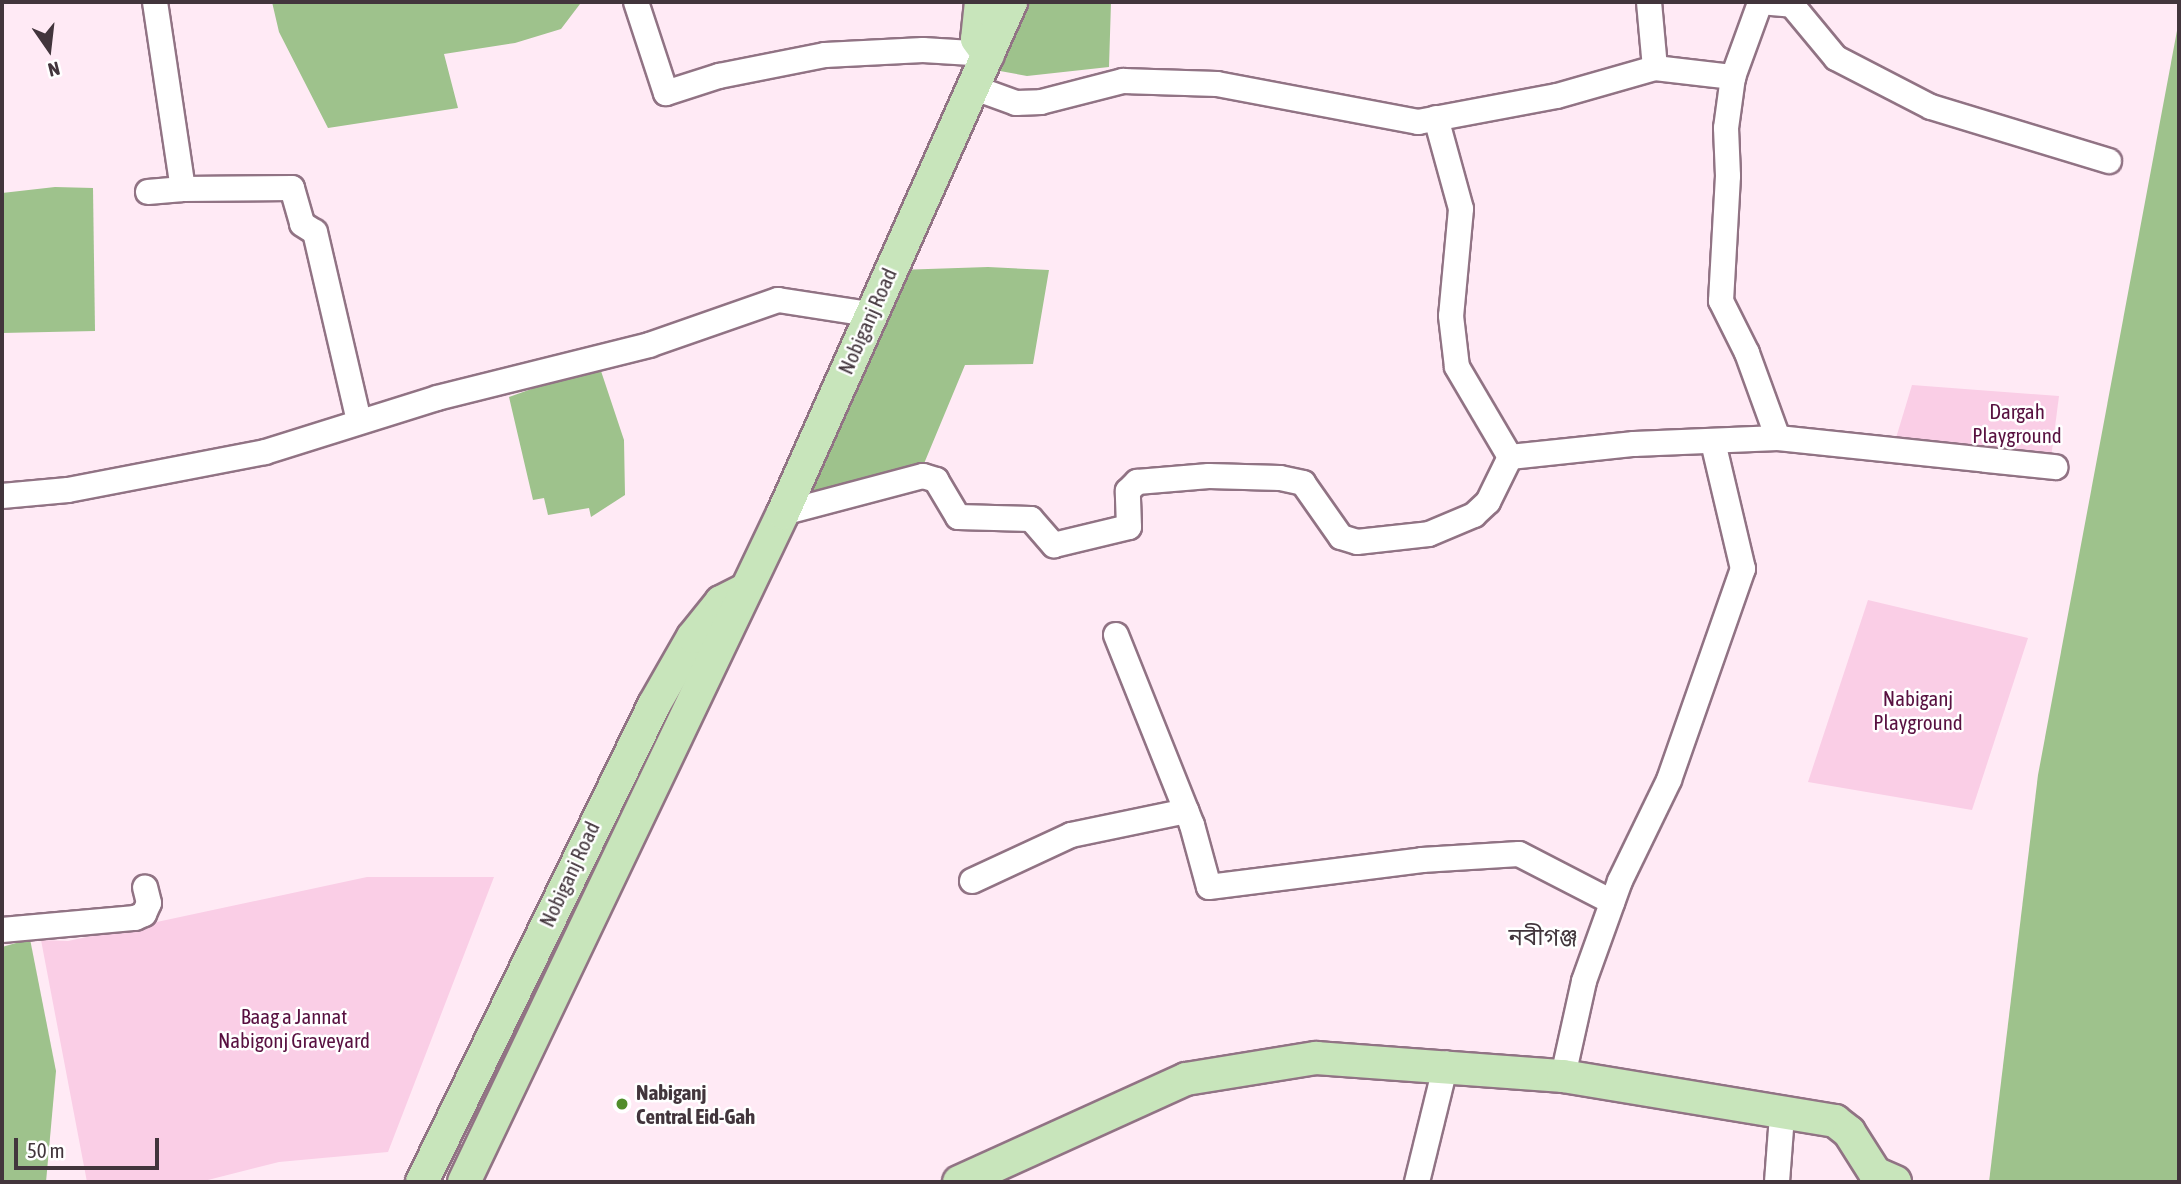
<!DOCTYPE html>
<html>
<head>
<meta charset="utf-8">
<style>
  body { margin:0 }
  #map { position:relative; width:2181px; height:1184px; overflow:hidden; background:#ffeaf5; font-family:"Asap Condensed","Noto Sans Bengali",sans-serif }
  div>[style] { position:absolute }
  .green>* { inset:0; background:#facee6 }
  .water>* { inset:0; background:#9ec28c }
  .roads { filter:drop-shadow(2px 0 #917384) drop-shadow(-2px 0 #917384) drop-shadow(0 2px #917384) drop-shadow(0 -2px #917384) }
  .minor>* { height:24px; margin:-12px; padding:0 12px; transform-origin:12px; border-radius:12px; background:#fff }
  .major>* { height:32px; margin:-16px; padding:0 16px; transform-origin:16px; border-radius:16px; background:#c8e5bb }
  .dots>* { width:19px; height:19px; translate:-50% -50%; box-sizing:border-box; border:4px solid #fff; border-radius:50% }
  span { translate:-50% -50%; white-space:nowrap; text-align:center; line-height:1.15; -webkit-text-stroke:5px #fff; paint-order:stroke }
  .street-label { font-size:21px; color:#42353c }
  .park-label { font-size:21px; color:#581040 }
  .poi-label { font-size:21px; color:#42353c; font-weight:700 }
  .left { translate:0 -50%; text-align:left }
  .quarter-label { font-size:24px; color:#42353c }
  .frame { position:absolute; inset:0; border:4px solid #42353c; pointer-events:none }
  .north { position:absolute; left:14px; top:14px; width:70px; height:70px; -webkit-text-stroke:5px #fff; paint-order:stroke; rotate:166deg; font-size:19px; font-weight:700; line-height:28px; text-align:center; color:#42353c }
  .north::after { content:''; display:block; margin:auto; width:24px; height:32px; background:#42353c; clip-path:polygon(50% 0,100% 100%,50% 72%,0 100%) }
  .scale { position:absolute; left:14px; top:1138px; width:145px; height:32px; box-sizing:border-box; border:4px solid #42353c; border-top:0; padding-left:9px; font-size:21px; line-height:24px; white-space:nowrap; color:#42353c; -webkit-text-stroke:5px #fff; paint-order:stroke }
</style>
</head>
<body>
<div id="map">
  <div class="green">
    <i style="clip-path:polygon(1912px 385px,2059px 396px,2051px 458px,1896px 438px)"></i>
    <i style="clip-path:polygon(1868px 600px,2028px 638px,1972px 810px,1808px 782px)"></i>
    <i style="clip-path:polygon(367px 877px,494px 877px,388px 1152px,279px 1162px,200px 1182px,87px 1182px,41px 940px,68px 941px)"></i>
  </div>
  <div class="water">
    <i style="clip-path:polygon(272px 2px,579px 2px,580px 4px,561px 29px,515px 43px,444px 54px,458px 108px,328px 128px,279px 32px)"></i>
    <i style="clip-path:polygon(1027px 2px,1111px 2px,1109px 67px,1027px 76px,1000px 71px)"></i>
    <i style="clip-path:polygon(2179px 20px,2179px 1182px,1989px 1182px,2038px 775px)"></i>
    <i style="clip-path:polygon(55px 187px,93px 188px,95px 331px,2px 333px,2px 193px)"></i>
    <i style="clip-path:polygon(988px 267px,1049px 270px,1033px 364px,965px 365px,923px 466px,792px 498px,898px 270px)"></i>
    <i style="clip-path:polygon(599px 365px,624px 440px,625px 495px,591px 517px,589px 508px,548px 515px,544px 498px,533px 500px,509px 397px)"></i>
    <i style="clip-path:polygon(30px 939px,56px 1071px,46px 1182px,2px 1182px,2px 947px)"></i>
  </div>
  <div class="roads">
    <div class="minor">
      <i style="left:155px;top:2px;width:189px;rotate:81.5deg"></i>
      <i style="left:183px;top:189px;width:109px;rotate:-0.5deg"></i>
      <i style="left:292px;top:188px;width:37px;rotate:74deg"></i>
      <i style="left:302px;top:224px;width:15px;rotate:32deg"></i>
      <i style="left:315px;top:232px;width:194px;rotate:76.9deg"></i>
      <i style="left:636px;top:2px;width:96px;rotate:71.8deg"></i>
      <i style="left:666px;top:93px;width:56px;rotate:-17.8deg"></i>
      <i style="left:719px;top:76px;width:108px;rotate:-11.2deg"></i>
      <i style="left:825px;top:55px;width:98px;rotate:-2.9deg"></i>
      <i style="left:923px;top:50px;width:65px;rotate:3.5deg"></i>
      <i style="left:1649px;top:2px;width:66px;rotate:84.8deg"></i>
      <i style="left:1760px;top:2px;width:32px;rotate:5deg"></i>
      <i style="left:1792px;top:5px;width:69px;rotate:50.3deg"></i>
      <i style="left:1836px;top:58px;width:107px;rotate:27.3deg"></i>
      <i style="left:1931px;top:107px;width:186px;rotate:16.9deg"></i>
      <i style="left:1760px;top:3px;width:79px;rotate:110deg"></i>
      <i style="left:1733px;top:77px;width:51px;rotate:97.8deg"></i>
      <i style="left:1726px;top:128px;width:48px;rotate:87.6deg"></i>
      <i style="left:1728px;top:176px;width:125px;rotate:93.2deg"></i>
      <i style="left:1721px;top:301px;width:58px;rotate:63.4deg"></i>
      <i style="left:1747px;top:353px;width:90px;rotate:70deg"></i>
      <i style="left:972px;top:87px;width:47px;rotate:20deg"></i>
      <i style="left:1016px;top:103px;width:25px;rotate:-2deg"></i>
      <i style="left:1041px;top:102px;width:85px;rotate:-14.4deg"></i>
      <i style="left:1123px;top:81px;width:94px;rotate:1.8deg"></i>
      <i style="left:1217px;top:84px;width:205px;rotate:10.7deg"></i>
      <i style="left:1418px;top:122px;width:141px;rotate:-10.6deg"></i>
      <i style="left:1557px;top:96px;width:102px;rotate:-15.9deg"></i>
      <i style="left:1655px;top:68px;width:79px;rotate:6.6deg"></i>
      <i style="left:1436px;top:118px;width:94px;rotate:74.6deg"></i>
      <i style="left:1461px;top:209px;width:107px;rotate:95.3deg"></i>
      <i style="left:1451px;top:316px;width:51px;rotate:83.3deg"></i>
      <i style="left:1457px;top:367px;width:104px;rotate:59.5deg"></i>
      <i style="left:148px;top:192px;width:35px;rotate:-5deg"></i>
      <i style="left:2px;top:496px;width:66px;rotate:-5.2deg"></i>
      <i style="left:68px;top:490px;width:201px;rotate:-10.9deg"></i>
      <i style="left:265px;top:452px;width:180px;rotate:-17.4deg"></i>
      <i style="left:437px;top:398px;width:219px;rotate:-14deg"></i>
      <i style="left:649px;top:345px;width:137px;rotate:-19.2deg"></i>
      <i style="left:778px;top:300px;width:91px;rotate:8.8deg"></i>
      <i style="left:783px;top:513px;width:145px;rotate:-14.8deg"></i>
      <i style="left:923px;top:476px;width:14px;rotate:17deg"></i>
      <i style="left:936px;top:480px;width:43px;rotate:59.3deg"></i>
      <i style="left:958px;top:517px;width:73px;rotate:1.6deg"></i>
      <i style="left:1031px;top:519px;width:35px;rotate:49deg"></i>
      <i style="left:1054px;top:545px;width:77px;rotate:-13.5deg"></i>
      <i style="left:1129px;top:527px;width:36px;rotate:-92deg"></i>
      <i style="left:1128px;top:491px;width:13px;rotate:-45deg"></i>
      <i style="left:1137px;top:482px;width:72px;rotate:-4.8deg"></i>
      <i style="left:1209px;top:476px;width:71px;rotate:1.6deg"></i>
      <i style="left:1280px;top:478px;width:24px;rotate:12deg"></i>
      <i style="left:1303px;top:483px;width:66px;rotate:54.9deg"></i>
      <i style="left:1341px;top:537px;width:17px;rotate:17deg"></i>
      <i style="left:1357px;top:542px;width:72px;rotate:-6.3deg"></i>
      <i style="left:1429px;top:534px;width:49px;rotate:-22.9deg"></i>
      <i style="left:1474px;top:515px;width:19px;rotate:-43deg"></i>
      <i style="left:1488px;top:502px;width:50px;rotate:-63.9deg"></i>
      <i style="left:1510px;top:457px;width:125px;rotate:-6deg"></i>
      <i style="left:1634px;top:444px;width:144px;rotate:-2.4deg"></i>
      <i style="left:1778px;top:438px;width:279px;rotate:6deg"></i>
      <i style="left:1116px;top:635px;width:205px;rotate:68.2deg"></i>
      <i style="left:1192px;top:825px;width:64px;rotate:74.7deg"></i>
      <i style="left:1209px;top:887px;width:215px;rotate:-7.2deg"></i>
      <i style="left:1422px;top:860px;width:97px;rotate:-3.5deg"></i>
      <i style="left:1519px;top:854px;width:105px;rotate:27.3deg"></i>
      <i style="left:972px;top:881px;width:109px;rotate:-24.9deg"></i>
      <i style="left:1071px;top:835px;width:118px;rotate:-11.7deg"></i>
      <i style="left:2px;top:930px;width:134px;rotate:-5.2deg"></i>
      <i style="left:135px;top:918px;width:10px;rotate:-24deg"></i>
      <i style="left:144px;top:914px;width:12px;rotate:-66deg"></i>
      <i style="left:149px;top:903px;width:16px;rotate:-104deg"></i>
      <i style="left:1563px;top:1076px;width:97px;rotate:-77.5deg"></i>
      <i style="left:1584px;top:981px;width:106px;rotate:-70.2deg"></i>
      <i style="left:1620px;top:881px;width:112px;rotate:-64.1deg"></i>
      <i style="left:1669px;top:780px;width:224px;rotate:-70.7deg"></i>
      <i style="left:1743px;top:569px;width:130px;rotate:-103.3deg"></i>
      <i style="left:1417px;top:1182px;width:122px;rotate:-76.2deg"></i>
      <i style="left:1777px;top:1182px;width:67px;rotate:-85.7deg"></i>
    </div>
    <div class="major">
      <i style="left:981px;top:2px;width:37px;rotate:96deg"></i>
      <i style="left:977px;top:39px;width:19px;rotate:54deg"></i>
      <i style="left:422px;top:1182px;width:530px;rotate:-64.06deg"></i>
      <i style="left:654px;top:705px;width:78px;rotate:-60.2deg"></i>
      <i style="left:693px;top:637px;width:45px;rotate:-51.3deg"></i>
      <i style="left:721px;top:602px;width:25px;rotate:-27deg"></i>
      <i style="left:464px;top:1182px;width:741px;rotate:-64.51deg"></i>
      <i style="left:783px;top:513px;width:560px;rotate:-65.95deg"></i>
      <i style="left:959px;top:1182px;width:249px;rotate:-24.4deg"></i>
      <i style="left:1186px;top:1079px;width:132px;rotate:-9.2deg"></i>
      <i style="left:1316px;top:1058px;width:248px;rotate:4.2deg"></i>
      <i style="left:1563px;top:1076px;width:276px;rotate:9.4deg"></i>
      <i style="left:1835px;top:1121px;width:18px;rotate:38deg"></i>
      <i style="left:1849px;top:1132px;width:49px;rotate:57.6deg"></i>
      <i style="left:1875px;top:1173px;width:22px;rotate:24deg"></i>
    </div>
  </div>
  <div class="dots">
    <i style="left:622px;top:1104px;background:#518d2b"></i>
  </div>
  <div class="street-label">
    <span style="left:867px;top:321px;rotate:-66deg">Nobiganj Road</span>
    <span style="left:569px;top:874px;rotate:-65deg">Nobiganj Road</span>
  </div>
  <div class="park-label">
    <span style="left:2017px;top:423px">Dargah<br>Playground</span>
    <span style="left:1918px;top:710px">Nabiganj<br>Playground</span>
    <span style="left:294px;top:1028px">Baag a Jannat<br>Nabigonj Graveyard</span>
  </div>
  <div class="poi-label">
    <span class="left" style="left:636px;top:1104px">Nabiganj<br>Central Eid-Gah</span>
  </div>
  <div class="quarter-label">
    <span style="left:1543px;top:937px">নবীগঞ্জ</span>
  </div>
  <div class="frame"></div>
  <div class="north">N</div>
  <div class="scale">50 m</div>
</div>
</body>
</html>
